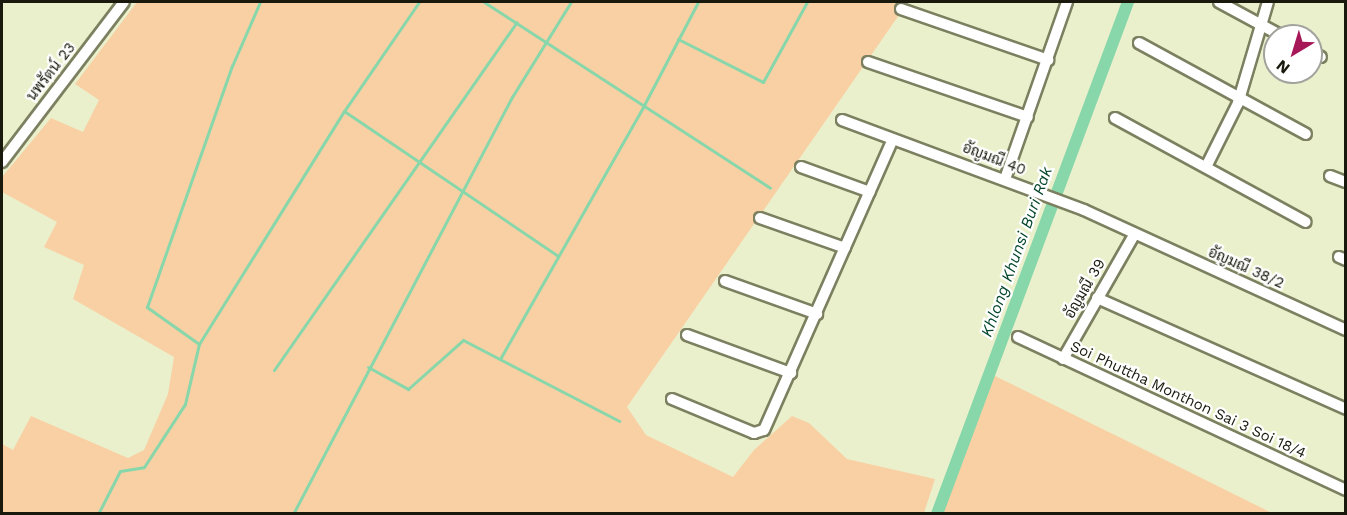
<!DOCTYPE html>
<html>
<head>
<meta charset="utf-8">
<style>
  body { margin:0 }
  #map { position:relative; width:1347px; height:515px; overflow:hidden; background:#ebf0cc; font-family:"Work Sans",Sarabun,sans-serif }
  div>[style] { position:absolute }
  .green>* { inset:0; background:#f8d0a4 }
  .stream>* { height:3px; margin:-1.5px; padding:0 1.5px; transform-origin:1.5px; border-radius:1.5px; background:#87d7ab }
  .canal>* { height:12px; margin:-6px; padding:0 6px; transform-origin:6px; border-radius:6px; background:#87d7ab }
  .roads { filter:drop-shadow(2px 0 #7c8060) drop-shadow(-2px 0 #7c8060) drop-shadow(0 2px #7c8060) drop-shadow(0 -2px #7c8060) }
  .minor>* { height:10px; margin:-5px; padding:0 5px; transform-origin:5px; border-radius:5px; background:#fff }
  span { translate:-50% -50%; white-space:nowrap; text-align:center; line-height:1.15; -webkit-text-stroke:4.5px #fff; paint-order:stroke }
  .street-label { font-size:15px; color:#191a0d }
  .water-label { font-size:16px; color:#03462b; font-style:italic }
  .frame { position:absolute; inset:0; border:3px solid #191a0d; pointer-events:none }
  .north { position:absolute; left:1263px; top:24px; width:60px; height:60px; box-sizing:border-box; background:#fff; border:2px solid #a3a39e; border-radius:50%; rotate:218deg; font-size:16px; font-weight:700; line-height:24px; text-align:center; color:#191a0d }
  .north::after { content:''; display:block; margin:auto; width:21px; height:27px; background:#a71858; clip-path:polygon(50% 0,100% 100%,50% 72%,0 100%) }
</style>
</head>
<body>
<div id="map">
  <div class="green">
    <i style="clip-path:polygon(137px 2px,908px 2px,627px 407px,646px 435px,733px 477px,754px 450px,792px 416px,809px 423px,847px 459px,935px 479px,924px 513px,2px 513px,2px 444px,13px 450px,31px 416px,128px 458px,144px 450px,168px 394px,174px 357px,73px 299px,84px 265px,44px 247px,57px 222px,2px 192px,2px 177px,51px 118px,83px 132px,99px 100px,75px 84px)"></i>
    <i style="clip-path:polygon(993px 375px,1131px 443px,1272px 513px,941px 513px)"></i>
  </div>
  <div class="stream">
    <i style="left:419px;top:2px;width:132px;rotate:124.5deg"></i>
    <i style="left:344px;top:111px;width:258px;rotate:34.1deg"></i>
    <i style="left:484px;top:2px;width:341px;rotate:33deg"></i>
    <i style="left:678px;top:39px;width:95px;rotate:26.8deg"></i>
    <i style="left:763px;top:82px;width:91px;rotate:-61.2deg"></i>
    <i style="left:199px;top:344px;width:274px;rotate:-58.1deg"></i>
    <i style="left:500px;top:359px;width:292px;rotate:-60.4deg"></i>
    <i style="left:644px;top:105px;width:116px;rotate:-62.3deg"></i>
    <i style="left:368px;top:367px;width:46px;rotate:28.8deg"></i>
    <i style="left:408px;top:389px;width:74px;rotate:-41.7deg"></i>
    <i style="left:463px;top:340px;width:176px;rotate:27.4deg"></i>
    <i style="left:274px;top:370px;width:424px;rotate:-55.1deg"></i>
    <i style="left:98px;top:514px;width:48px;rotate:-62.9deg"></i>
    <i style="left:120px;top:471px;width:24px;rotate:-9deg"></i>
    <i style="left:144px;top:467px;width:75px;rotate:-56.9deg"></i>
    <i style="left:185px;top:404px;width:62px;rotate:-76.9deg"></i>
    <i style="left:199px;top:344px;width:64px;rotate:-144.6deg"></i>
    <i style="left:147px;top:307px;width:256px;rotate:-70.6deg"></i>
    <i style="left:232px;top:66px;width:70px;rotate:-66.4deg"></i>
    <i style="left:293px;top:514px;width:471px;rotate:-62.3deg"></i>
    <i style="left:512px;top:97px;width:112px;rotate:-58.2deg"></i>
  </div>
  <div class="canal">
    <i style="left:937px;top:514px;width:546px;rotate:-69.54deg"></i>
  </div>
  <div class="roads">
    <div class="minor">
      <i style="left:1219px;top:2px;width:72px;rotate:28.4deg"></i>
      <i style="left:901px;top:9px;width:156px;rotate:19.1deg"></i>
      <i style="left:1139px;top:43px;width:190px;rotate:28.6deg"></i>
      <i style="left:1311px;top:52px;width:11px;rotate:27deg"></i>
      <i style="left:868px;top:62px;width:169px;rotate:19deg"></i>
      <i style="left:1115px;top:118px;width:217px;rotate:28.6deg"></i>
      <i style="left:842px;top:120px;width:258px;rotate:20.4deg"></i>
      <i style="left:1084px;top:210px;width:288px;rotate:24.6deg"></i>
      <i style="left:2px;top:162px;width:201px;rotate:-52.7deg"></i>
      <i style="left:801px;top:167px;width:73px;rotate:19.9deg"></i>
      <i style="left:1206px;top:167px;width:72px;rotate:-63.4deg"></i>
      <i style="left:1238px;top:103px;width:105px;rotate:-73.5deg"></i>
      <i style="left:1330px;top:176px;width:17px;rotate:21deg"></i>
      <i style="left:1005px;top:179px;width:188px;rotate:-70.7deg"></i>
      <i style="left:760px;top:218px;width:90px;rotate:19.4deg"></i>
      <i style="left:1339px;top:257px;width:8px;rotate:23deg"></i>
      <i style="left:725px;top:281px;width:98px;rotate:19.7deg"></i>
      <i style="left:1097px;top:298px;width:273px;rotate:24deg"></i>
      <i style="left:687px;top:335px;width:111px;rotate:20.1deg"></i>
      <i style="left:1018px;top:337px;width:362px;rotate:25deg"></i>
      <i style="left:1063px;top:359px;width:143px;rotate:-60.2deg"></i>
      <i style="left:672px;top:399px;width:89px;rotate:22.5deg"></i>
      <i style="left:754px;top:433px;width:10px;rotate:-17deg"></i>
      <i style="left:764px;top:430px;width:318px;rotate:-66.1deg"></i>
    </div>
  </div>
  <div class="street-label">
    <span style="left:51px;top:72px;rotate:-52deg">นพรัตน์ 23</span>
    <span style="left:994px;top:159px;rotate:21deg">อัญมณี 40</span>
    <span style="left:1246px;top:268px;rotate:24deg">อัญมณี 38/2</span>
    <span style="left:1085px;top:289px;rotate:-60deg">อัญมณี 39</span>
    <span style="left:1188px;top:400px;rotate:25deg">Soi Phuttha Monthon Sai 3 Soi 18/4</span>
  </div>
  <div class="water-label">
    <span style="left:1017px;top:252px;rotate:-70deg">Khlong Khunsi Buri Rak</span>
  </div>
  <div class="frame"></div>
  <div class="north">N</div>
</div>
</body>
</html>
